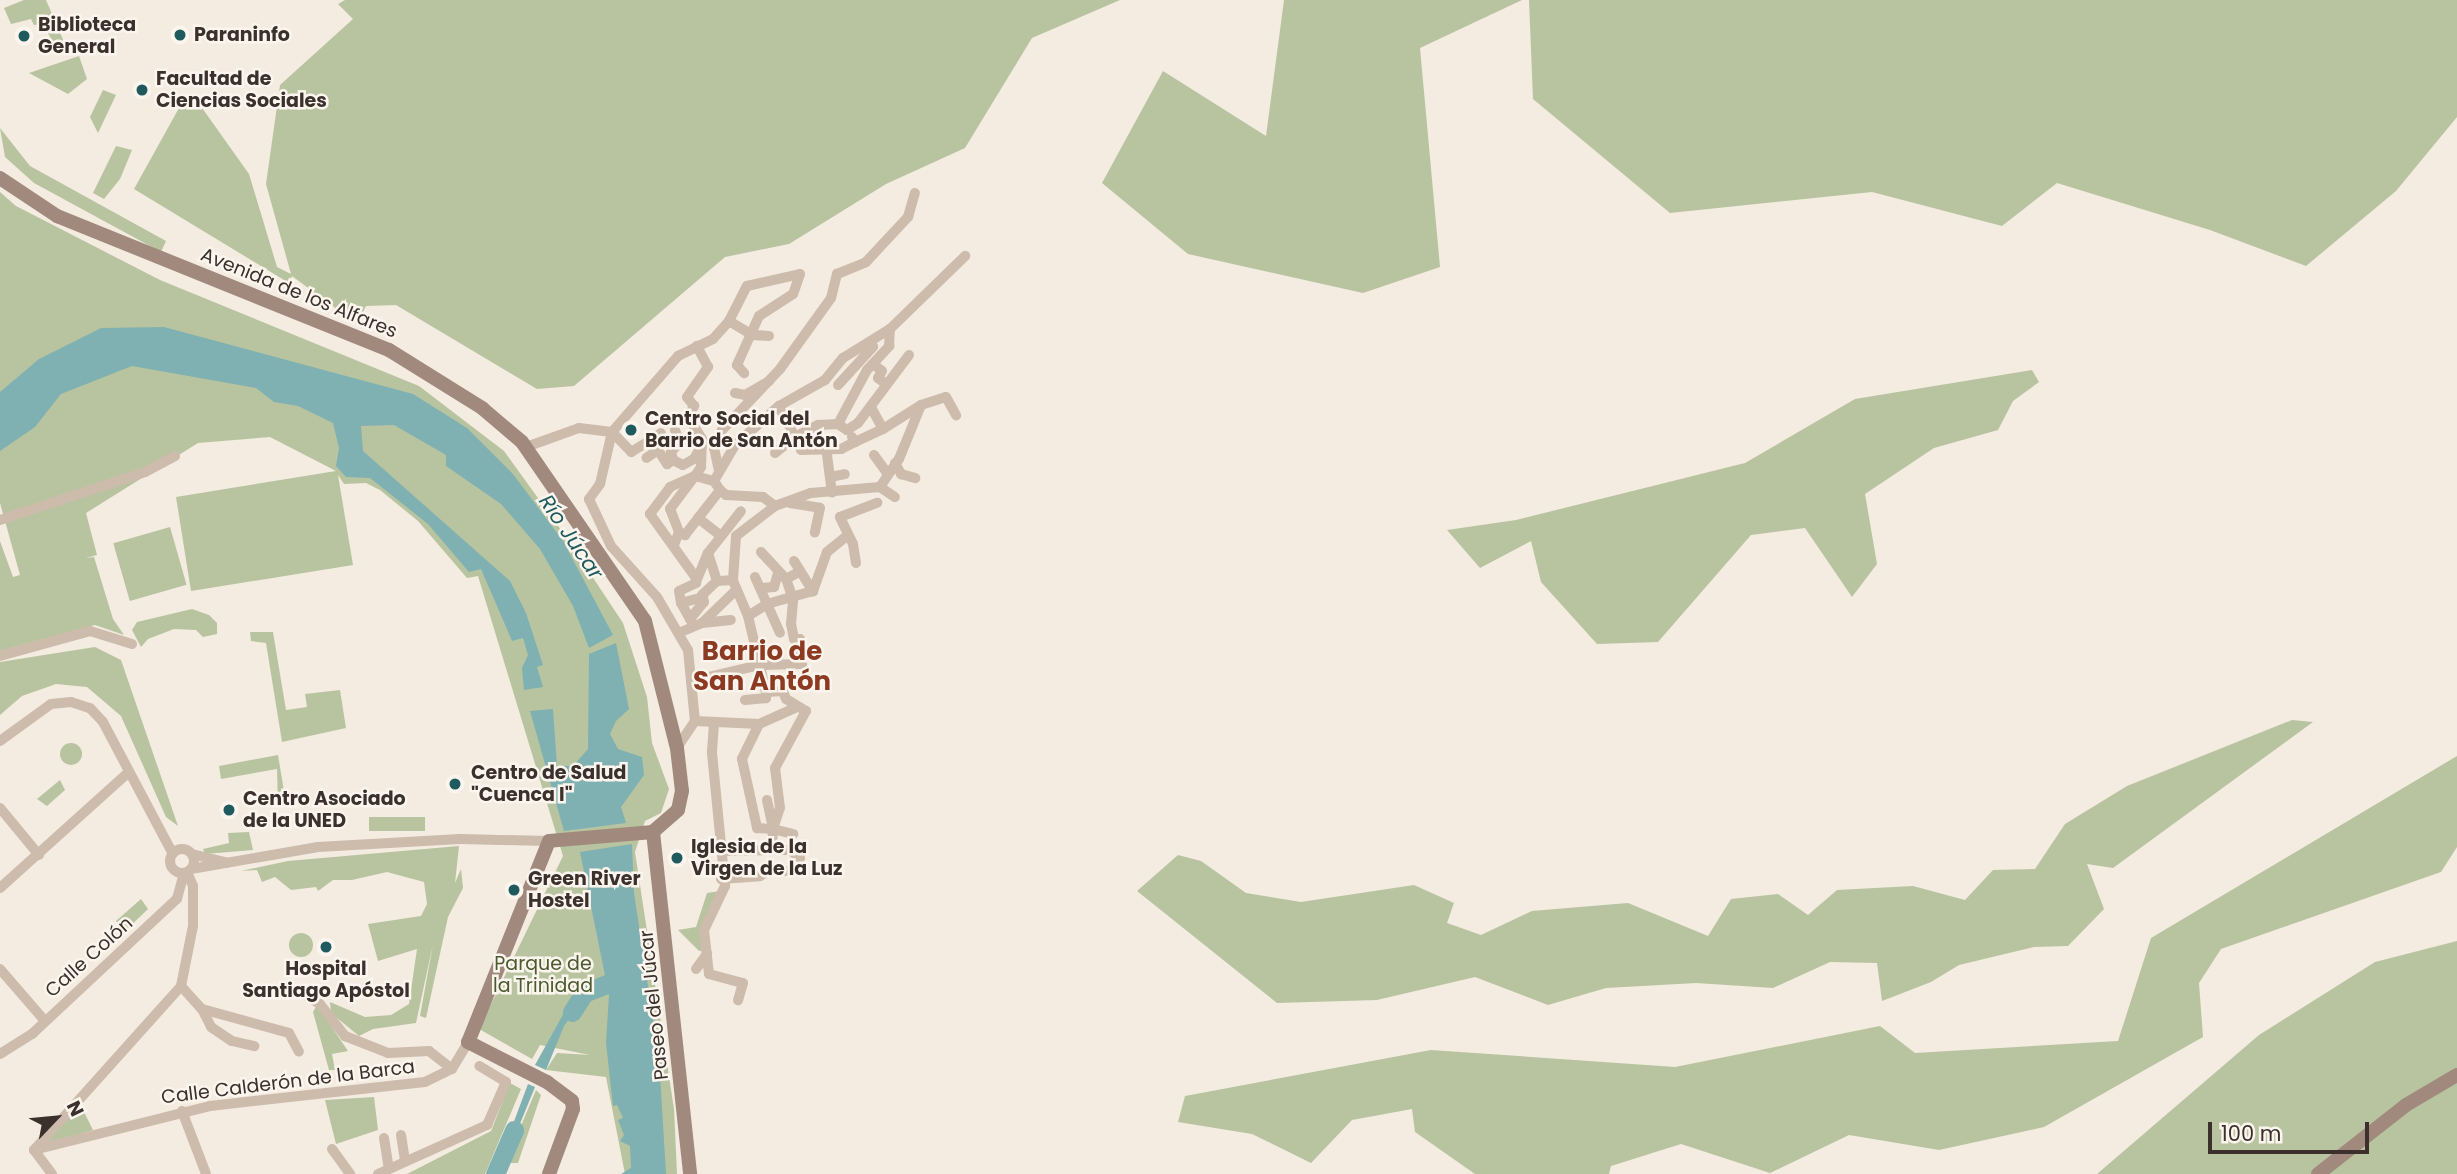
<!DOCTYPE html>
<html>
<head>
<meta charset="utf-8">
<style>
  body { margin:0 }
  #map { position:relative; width:2457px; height:1174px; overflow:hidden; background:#f4ebe1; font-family:Poppins,sans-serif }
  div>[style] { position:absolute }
  .green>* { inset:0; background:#b8c4a0; transform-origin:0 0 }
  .round { border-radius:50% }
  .water>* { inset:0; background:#7fb0b2 }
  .river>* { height:19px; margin:-9.5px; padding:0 9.5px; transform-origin:9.5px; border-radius:9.5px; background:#7fb0b2 }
  .street>* { height:10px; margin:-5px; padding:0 5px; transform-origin:5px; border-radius:5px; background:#cdbbac }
  .street>.ring { margin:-5px; padding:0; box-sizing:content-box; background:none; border:10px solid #cdbbac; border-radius:50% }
  .secondary>* { height:14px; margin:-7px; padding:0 7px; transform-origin:7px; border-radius:7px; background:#a18a7d }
  .dots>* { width:19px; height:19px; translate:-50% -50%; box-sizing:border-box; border:4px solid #fbf5ee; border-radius:50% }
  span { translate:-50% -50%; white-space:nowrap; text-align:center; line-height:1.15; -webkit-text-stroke:5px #fbf5ee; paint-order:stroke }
  .poi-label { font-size:19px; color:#3b302b; font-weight:700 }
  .left { translate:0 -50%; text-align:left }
  .street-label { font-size:19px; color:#3b302b }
  .park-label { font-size:19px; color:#4a5a2e }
  .water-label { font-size:21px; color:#1f5a5e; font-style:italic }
  .district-label { font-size:26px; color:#8c3b22; font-weight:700 }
  .north { position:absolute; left:21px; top:1083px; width:70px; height:70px; -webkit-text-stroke:5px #fbf5ee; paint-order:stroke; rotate:64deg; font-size:19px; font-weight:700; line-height:28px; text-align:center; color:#3b302b }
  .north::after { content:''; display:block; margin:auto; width:24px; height:32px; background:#3b302b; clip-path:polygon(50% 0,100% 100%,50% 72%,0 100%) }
  .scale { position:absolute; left:2208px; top:1122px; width:161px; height:32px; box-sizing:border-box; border:4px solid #3b302b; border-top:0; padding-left:9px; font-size:21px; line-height:24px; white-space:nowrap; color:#3b302b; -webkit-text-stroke:5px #fbf5ee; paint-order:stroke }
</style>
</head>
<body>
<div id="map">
  <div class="green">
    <i style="clip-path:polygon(24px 0,46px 0,64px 42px,54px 44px,43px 24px,34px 25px,31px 19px,11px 24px,4px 8px)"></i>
    <i style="clip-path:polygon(345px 0,1120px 0,1032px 38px,965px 148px,886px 184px,789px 244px,725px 257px,574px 386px,537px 389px,396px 305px,366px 306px,357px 324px,292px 276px,289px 283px,134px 189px,184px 99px,195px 98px,249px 174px,277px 267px,291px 274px,266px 184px,280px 85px,353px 19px,338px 4px)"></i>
    <i style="clip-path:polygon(1284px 0,1522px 0,1420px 48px,1440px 267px,1363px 293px,1188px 254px,1102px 183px,1163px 71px,1266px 136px)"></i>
    <i style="clip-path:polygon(1529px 0,2457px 0,2457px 117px,2396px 191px,2306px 266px,2210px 230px,2057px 183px,2002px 226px,1872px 192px,1670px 213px,1533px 99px)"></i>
    <i style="clip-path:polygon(79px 56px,87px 79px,68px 94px,29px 73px)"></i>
    <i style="clip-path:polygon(103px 90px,116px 95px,98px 133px,90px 117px)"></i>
    <i style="clip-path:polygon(0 128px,30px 166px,166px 241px,161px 252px,34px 183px,5px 157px)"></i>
    <i style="clip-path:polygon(116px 146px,132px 150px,120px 179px,104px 199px,93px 193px)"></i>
    <i style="clip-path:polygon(0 192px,16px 206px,160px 280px,419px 386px,504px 451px,564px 534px,623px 623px,647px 697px,652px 743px,669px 789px,661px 813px,645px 821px,635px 852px,674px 1109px,677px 1174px,625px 1174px,606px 1077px,546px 1070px,557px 1053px,590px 1055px,540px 1045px,532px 1059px,479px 1029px,563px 856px,478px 576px,467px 578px,418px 521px,380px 490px,366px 483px,344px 484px,338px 475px,353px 565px,191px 591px,176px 497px,336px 471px,270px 437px,198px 443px,86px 513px,97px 555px,86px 558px,94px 557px,113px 619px,124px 635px,95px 625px,0 651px,0 541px,13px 577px,20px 575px,0 503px)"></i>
    <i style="clip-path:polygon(2032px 370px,2039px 382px,2013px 401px,1998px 430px,1934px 448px,1865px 494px,1877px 564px,1852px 597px,1805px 528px,1751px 535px,1658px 642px,1597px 644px,1541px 582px,1531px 541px,1480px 568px,1447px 530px,1516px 520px,1745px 463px,1855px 399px)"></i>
    <i style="left:170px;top:527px;width:60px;height:59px;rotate:74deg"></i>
    <i style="clip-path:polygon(192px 609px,209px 615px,217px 623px,217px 634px,203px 637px,196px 630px,174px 629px,148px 639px,141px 647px,132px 630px,137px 622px)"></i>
    <i style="clip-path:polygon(250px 632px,273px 632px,286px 710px,307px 707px,305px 694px,340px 690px,346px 728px,282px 742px,266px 643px,251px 641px)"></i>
    <i style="clip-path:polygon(95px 647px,121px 660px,178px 826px,166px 817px,121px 716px,87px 687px,56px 684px,22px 696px,0 715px,0 662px)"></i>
    <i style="clip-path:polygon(2292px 720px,2313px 722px,2113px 868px,2087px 864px,2104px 909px,2068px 946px,2034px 947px,1959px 965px,1931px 982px,1882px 1001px,1877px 963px,1830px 962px,1773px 988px,1696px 983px,1606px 988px,1548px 1005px,1475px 977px,1377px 1000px,1277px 1003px,1137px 891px,1178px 855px,1201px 861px,1246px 893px,1301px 902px,1414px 885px,1454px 903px,1447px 923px,1481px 935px,1532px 911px,1628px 903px,1708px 936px,1731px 899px,1778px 894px,1808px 915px,1837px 890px,1913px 886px,1965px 900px,1993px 870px,2035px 869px,2065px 824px,2127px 786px)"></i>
    <i class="round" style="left:60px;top:743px;width:22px;height:22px"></i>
    <i style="clip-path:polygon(278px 755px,286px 803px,278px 805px,277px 769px,221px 779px,219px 766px)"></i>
    <i style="clip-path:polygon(2457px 756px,2457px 847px,2441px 872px,2221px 949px,2199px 983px,2203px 1037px,2044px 1127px,1939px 1150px,1849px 1135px,1770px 1173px,1681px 1144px,1611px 1166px,1609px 1174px,1475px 1174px,1415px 1132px,1412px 1109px,1352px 1120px,1311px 1163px,1252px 1134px,1178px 1122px,1185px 1096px,1431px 1050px,1675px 1067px,1880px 1026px,1915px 1053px,2118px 1041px,2151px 938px)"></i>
    <i style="clip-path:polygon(60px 780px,65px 790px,47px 806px,37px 799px)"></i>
    <i style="left:425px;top:817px;width:14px;height:56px;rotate:90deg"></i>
    <i style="clip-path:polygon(249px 832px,253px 850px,205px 854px,203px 849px,229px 843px,228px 833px)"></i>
    <i style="clip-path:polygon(459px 846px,455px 883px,461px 869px,463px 888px,448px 917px,426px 1018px,420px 1016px,433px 944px,416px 1023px,373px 1029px,359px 1036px,331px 1013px,330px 1002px,365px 1017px,391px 1015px,409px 1004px,417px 949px,378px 961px,368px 924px,421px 916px,427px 904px,424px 882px,387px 872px,352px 880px,333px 880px,318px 891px,316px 887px,291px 890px,275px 877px,262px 882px,257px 870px,241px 871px,288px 861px)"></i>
    <i style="clip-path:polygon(720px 891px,707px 919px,706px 950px,699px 951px,678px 930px,696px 927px,707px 893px)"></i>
    <i style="clip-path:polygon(141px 899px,148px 909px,125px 931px,116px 921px)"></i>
    <i class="round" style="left:289px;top:933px;width:24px;height:24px"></i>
    <i style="clip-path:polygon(2457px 941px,2457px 1174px,2097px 1174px,2259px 1035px,2375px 962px)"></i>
    <i style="clip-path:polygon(317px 1005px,348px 1051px,332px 1054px,335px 1070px,329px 1070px,313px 1012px)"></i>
    <i style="clip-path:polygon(510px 1083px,521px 1089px,485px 1174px,407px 1174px,491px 1131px)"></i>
    <i style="clip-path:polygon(536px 1090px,541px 1095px,518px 1163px,510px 1163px,510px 1152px)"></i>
    <i style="clip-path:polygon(374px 1097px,378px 1130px,336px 1144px,325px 1100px)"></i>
    <i style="clip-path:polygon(80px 1104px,93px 1130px,45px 1144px)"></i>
  </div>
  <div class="water">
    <i style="clip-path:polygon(164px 327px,413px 394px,467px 428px,513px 474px,563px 541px,613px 635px,589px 648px,573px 606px,540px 549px,501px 504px,446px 466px,446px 455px,394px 425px,361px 426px,363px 451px,510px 581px,526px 613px,543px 665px,537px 667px,543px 687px,524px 690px,522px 668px,528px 655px,523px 638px,512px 641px,481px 569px,469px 572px,428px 524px,370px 478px,346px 477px,336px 466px,339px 448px,333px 423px,298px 406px,274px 402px,256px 388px,132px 366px,61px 394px,35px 427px,0 451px,0 392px,39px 359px,101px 328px)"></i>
    <i style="clip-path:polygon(616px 643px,629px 709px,616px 721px,610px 734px,618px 749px,642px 757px,644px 775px,621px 807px,626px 823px,564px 831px,530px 711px,553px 709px,557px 766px,573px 766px,588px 749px,589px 654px)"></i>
    <i style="clip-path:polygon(632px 844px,634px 893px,659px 1058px,666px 1174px,621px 1174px,631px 1168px,630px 1146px,620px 1141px,624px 1135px,618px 1120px,623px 1118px,617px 1105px,613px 1106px,606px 1043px,609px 995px,580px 852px)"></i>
    <i style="clip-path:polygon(585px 990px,587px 994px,564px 1026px,546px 1070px,535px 1065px,565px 1011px)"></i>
    <i style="clip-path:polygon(528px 1084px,535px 1087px,508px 1153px,503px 1151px)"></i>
  </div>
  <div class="river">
    <i style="left:572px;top:1012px;width:22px;rotate:-58deg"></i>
    <i style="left:584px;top:993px;width:48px;rotate:-21.8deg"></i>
    <i style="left:495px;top:1174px;width:48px;rotate:-66.6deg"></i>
  </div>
  <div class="street">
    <i style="left:729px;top:321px;width:27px;rotate:31deg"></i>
    <i style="left:752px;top:335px;width:17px;rotate:3deg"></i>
    <i style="left:873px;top:364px;width:11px;rotate:38deg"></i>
    <i style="left:882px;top:371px;width:8px;rotate:120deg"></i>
    <i style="left:878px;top:378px;width:10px;rotate:37deg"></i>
    <i style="left:838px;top:385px;width:52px;rotate:-47.4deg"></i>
    <i style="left:735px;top:393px;width:10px;rotate:11deg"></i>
    <i style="left:745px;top:395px;width:28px;rotate:-30deg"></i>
    <i style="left:779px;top:406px;width:35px;rotate:63deg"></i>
    <i style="left:795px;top:437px;width:26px;rotate:-28deg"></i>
    <i style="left:818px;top:425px;width:20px;rotate:-3deg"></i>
    <i style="left:838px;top:424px;width:61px;rotate:-61.8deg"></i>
    <i style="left:867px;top:370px;width:33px;rotate:-47deg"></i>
    <i style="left:889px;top:346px;width:17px;rotate:-87deg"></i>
    <i style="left:838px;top:424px;width:11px;rotate:34deg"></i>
    <i style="left:847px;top:430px;width:13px;rotate:-32deg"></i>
    <i style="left:858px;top:423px;width:85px;rotate:-53.1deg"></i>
    <i style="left:883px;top:429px;width:45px;rotate:-32.3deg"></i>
    <i style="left:921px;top:405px;width:26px;rotate:-18deg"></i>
    <i style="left:946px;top:397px;width:21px;rotate:61deg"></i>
    <i style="left:612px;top:432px;width:53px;rotate:103deg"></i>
    <i style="left:600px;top:484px;width:19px;rotate:126deg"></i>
    <i style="left:589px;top:499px;width:52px;rotate:64.9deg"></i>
    <i style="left:611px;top:546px;width:69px;rotate:48deg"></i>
    <i style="left:657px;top:597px;width:61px;rotate:59.7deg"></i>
    <i style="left:688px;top:650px;width:71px;rotate:84.4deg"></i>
    <i style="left:695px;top:721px;width:32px;rotate:124deg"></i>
    <i style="left:612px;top:432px;width:28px;rotate:46deg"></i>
    <i style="left:631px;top:452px;width:23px;rotate:-31deg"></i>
    <i style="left:651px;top:440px;width:12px;rotate:55deg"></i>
    <i style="left:658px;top:450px;width:14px;rotate:146deg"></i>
    <i style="left:852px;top:437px;width:6px;rotate:59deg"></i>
    <i style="left:855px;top:442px;width:31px;rotate:-25deg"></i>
    <i style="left:883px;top:429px;width:26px;rotate:-119deg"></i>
    <i style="left:651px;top:440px;width:12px;rotate:-35deg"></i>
    <i style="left:526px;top:447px;width:56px;rotate:-19.7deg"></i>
    <i style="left:579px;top:428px;width:33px;rotate:7deg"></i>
    <i style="left:612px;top:432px;width:101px;rotate:-49deg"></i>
    <i style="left:678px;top:356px;width:39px;rotate:-26deg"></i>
    <i style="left:713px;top:339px;width:24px;rotate:-48deg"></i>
    <i style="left:729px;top:321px;width:39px;rotate:-63deg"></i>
    <i style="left:747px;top:286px;width:54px;rotate:-12.8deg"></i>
    <i style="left:800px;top:274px;width:21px;rotate:109deg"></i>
    <i style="left:793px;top:294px;width:40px;rotate:147.1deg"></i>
    <i style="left:759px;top:316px;width:54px;rotate:114.2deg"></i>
    <i style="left:737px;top:365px;width:11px;rotate:49deg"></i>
    <i style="left:826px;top:447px;width:46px;rotate:82.6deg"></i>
    <i style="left:658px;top:450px;width:17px;rotate:57deg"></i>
    <i style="left:667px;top:464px;width:7px;rotate:-34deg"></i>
    <i style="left:673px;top:460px;width:11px;rotate:27deg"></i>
    <i style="left:683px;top:465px;width:13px;rotate:-29deg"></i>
    <i style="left:694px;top:459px;width:15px;rotate:-62deg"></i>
    <i style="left:775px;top:453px;width:26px;rotate:-39deg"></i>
    <i style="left:795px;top:437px;width:14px;rotate:65deg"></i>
    <i style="left:801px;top:450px;width:40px;rotate:-1.4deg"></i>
    <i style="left:841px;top:449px;width:16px;rotate:-27deg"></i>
    <i style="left:874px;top:455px;width:22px;rotate:54deg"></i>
    <i style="left:673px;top:460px;width:8px;rotate:-104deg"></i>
    <i style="left:671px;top:452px;width:13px;rotate:-48deg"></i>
    <i style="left:680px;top:442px;width:13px;rotate:-113deg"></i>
    <i style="left:895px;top:463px;width:13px;rotate:61deg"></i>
    <i style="left:901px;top:474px;width:15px;rotate:16deg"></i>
    <i style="left:719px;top:471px;width:24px;rotate:-102deg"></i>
    <i style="left:714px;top:448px;width:20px;rotate:-66deg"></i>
    <i style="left:722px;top:430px;width:84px;rotate:-46.4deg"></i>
    <i style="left:780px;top:369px;width:87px;rotate:-54.3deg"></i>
    <i style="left:831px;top:298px;width:25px;rotate:-76deg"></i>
    <i style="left:837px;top:274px;width:31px;rotate:-22deg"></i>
    <i style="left:866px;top:262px;width:62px;rotate:-47deg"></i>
    <i style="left:908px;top:217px;width:25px;rotate:-74deg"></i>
    <i style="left:830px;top:477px;width:15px;rotate:-11deg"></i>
    <i style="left:880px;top:487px;width:34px;rotate:-56deg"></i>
    <i style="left:899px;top:459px;width:58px;rotate:-67.8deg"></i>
    <i style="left:790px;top:503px;width:30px;rotate:9deg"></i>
    <i style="left:820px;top:508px;width:25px;rotate:102deg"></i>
    <i style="left:775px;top:506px;width:15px;rotate:-143deg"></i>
    <i style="left:763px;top:497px;width:37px;rotate:-177deg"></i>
    <i style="left:726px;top:495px;width:8px;rotate:-140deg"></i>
    <i style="left:720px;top:490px;width:11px;rotate:-124deg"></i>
    <i style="left:714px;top:481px;width:42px;rotate:-59.7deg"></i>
    <i style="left:735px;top:445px;width:59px;rotate:-41.6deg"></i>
    <i style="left:779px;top:406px;width:53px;rotate:-29.5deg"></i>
    <i style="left:825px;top:380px;width:28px;rotate:-51deg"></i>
    <i style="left:843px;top:358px;width:55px;rotate:-31.7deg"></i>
    <i style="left:890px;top:329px;width:105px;rotate:-44.2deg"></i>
    <i style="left:698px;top:518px;width:28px;rotate:38deg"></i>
    <i style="left:0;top:520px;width:153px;rotate:-18.3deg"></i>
    <i style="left:145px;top:472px;width:34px;rotate:-28deg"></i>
    <i style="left:679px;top:532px;width:7px;rotate:27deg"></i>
    <i style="left:685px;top:535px;width:57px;rotate:-52.1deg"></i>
    <i style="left:674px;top:545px;width:14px;rotate:-69deg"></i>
    <i style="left:679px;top:532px;width:25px;rotate:-111deg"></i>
    <i style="left:670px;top:509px;width:41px;rotate:-52.9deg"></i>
    <i style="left:695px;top:476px;width:20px;rotate:15deg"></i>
    <i style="left:761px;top:552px;width:37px;rotate:47deg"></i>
    <i style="left:794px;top:561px;width:36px;rotate:58deg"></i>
    <i style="left:856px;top:563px;width:19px;rotate:-99deg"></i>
    <i style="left:853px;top:544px;width:30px;rotate:-116deg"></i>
    <i style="left:840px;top:517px;width:40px;rotate:-21deg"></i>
    <i style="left:755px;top:577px;width:61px;rotate:65.9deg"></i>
    <i style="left:733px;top:580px;width:16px;rotate:176deg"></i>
    <i style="left:717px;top:581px;width:29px;rotate:-108deg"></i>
    <i style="left:708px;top:553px;width:53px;rotate:-51.8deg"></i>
    <i style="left:696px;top:582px;width:31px;rotate:-68deg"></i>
    <i style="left:761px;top:588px;width:13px;rotate:-4deg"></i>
    <i style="left:774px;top:587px;width:15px;rotate:-74deg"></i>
    <i style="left:681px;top:603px;width:12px;rotate:-99deg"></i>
    <i style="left:679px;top:591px;width:19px;rotate:-25deg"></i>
    <i style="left:696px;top:583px;width:5px;rotate:-90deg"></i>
    <i style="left:696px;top:578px;width:79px;rotate:-125.7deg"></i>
    <i style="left:650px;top:514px;width:34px;rotate:-53deg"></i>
    <i style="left:670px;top:487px;width:27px;rotate:-24deg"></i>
    <i style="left:695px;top:476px;width:11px;rotate:-56deg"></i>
    <i style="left:701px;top:467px;width:28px;rotate:-88deg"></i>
    <i style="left:702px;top:439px;width:26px;rotate:-122deg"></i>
    <i style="left:688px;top:417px;width:13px;rotate:-61deg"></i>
    <i style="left:694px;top:406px;width:11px;rotate:-128deg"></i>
    <i style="left:687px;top:397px;width:37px;rotate:-55deg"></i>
    <i style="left:708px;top:367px;width:24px;rotate:-118deg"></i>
    <i style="left:748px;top:616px;width:22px;rotate:-32deg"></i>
    <i style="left:767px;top:604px;width:48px;rotate:-15.8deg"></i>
    <i style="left:813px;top:591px;width:41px;rotate:-70.3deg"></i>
    <i style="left:827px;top:552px;width:26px;rotate:-39deg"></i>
    <i style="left:690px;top:619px;width:18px;rotate:-119deg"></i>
    <i style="left:681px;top:603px;width:23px;rotate:-15deg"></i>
    <i style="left:702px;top:623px;width:29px;rotate:-6deg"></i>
    <i style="left:694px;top:625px;width:7px;rotate:-124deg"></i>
    <i style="left:690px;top:619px;width:22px;rotate:-51deg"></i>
    <i style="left:704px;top:602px;width:7px;rotate:-106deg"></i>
    <i style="left:702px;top:595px;width:21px;rotate:-43deg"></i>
    <i style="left:681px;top:632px;width:23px;rotate:-23deg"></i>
    <i style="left:702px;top:623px;width:46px;rotate:-44.1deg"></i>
    <i style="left:0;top:656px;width:93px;rotate:-15.5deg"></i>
    <i style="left:90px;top:631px;width:44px;rotate:17.2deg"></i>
    <i style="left:691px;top:681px;width:70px;rotate:-13.2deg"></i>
    <i style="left:759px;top:665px;width:43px;rotate:-1.3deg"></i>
    <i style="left:802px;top:664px;width:25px;rotate:-95deg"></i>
    <i style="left:800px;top:639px;width:6px;rotate:180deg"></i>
    <i style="left:794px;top:639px;width:15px;rotate:-101deg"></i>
    <i style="left:791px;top:624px;width:25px;rotate:-85deg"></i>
    <i style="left:793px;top:599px;width:21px;rotate:-109deg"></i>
    <i style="left:786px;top:579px;width:15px;rotate:-28deg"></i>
    <i style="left:745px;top:700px;width:21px;rotate:-5deg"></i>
    <i style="left:766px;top:698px;width:6px;rotate:-90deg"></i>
    <i style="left:695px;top:721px;width:64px;rotate:2.7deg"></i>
    <i style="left:759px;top:724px;width:42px;rotate:-24.1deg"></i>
    <i style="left:714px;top:723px;width:30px;rotate:94deg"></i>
    <i style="left:712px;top:753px;width:134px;rotate:84.4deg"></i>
    <i style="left:725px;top:886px;width:49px;rotate:115.5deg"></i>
    <i style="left:704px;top:930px;width:44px;rotate:83.5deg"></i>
    <i style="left:709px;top:974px;width:35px;rotate:15deg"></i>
    <i style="left:743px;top:983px;width:18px;rotate:106deg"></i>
    <i style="left:759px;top:724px;width:39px;rotate:116deg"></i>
    <i style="left:742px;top:759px;width:71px;rotate:77.7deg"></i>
    <i style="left:757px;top:828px;width:16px;rotate:4deg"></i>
    <i style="left:773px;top:829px;width:21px;rotate:93deg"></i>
    <i style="left:772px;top:850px;width:18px"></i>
    <i style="left:790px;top:850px;width:13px;rotate:39deg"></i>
    <i style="left:0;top:741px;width:63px;rotate:-36deg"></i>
    <i style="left:51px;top:704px;width:20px;rotate:-6deg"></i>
    <i style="left:71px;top:702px;width:20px;rotate:18deg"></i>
    <i style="left:90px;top:708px;width:19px;rotate:47deg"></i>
    <i style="left:103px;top:722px;width:149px;rotate:62.1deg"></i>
    <i style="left:767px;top:800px;width:30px;rotate:78deg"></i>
    <i style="left:773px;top:829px;width:21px;rotate:14deg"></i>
    <i style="left:0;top:808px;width:61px;rotate:50.3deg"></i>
    <i style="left:773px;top:829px;width:22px;rotate:-72deg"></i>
    <i style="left:780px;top:808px;width:40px;rotate:-97.1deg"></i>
    <i style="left:775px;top:768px;width:65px;rotate:-61.5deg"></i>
    <i style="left:806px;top:711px;width:23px;rotate:-149deg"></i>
    <i style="left:786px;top:699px;width:9px;rotate:-111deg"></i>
    <i style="left:783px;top:691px;width:17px;rotate:177deg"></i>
    <i style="left:766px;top:692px;width:78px;rotate:-103.3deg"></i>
    <i style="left:748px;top:616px;width:39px;rotate:-113deg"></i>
    <i style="left:733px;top:580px;width:44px;rotate:-86.1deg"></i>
    <i style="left:736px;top:536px;width:49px;rotate:-37.6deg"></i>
    <i style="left:775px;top:506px;width:38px;rotate:-20deg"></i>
    <i style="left:811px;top:493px;width:69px;rotate:-5deg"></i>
    <i style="left:880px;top:487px;width:18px;rotate:34deg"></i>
    <i class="ring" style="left:170px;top:849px;width:14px;height:14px"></i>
    <i style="left:721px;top:851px;width:51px;rotate:-1.1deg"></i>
    <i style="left:192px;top:854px;width:36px;rotate:14deg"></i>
    <i style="left:191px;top:869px;width:129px;rotate:-9.8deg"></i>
    <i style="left:318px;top:847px;width:142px;rotate:-3.2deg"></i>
    <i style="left:460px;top:839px;width:89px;rotate:1.3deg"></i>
    <i style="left:721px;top:879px;width:39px;rotate:-4deg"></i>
    <i style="left:760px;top:876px;width:13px;rotate:-32deg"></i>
    <i style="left:771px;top:869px;width:15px;rotate:8deg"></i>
    <i style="left:0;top:888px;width:173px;rotate:-42deg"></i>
    <i style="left:0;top:969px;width:69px;rotate:49.1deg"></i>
    <i style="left:696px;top:969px;width:19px;rotate:-54deg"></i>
    <i style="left:181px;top:986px;width:31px;rotate:48deg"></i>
    <i style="left:202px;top:1009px;width:90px;rotate:15.4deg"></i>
    <i style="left:289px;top:1033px;width:21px;rotate:62deg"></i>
    <i style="left:307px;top:996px;width:15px;rotate:32deg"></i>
    <i style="left:320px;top:1004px;width:41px;rotate:52deg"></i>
    <i style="left:345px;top:1036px;width:46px;rotate:21.6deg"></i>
    <i style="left:388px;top:1053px;width:41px;rotate:-2.8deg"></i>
    <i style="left:429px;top:1051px;width:29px;rotate:38deg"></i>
    <i style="left:202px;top:1009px;width:20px;rotate:63deg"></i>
    <i style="left:211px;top:1027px;width:25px;rotate:34deg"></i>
    <i style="left:232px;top:1041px;width:23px;rotate:13deg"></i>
    <i style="left:0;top:1054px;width:38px;rotate:-32deg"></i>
    <i style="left:32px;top:1034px;width:198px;rotate:-43deg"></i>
    <i style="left:177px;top:899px;width:27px;rotate:-75deg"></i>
    <i style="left:182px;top:1111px;width:67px;rotate:69.1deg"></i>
    <i style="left:401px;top:1135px;width:26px;rotate:81deg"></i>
    <i style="left:384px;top:1138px;width:31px;rotate:81deg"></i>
    <i style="left:332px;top:1149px;width:31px;rotate:54deg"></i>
    <i style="left:34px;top:1150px;width:181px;rotate:-14deg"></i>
    <i style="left:210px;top:1106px;width:216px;rotate:-6.4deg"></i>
    <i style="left:425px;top:1082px;width:30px;rotate:-26deg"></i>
    <i style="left:452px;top:1069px;width:31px;rotate:-59deg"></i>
    <i style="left:34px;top:1150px;width:220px;rotate:-48.1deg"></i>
    <i style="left:181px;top:986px;width:61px;rotate:-78.7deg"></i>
    <i style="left:193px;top:926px;width:40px;rotate:-90deg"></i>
    <i style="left:193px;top:886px;width:15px;rotate:-113deg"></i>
    <i style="left:34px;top:1150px;width:30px;rotate:53deg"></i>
    <i style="left:378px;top:1174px;width:120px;rotate:-24.2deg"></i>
    <i style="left:487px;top:1125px;width:47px;rotate:-66.2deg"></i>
    <i style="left:506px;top:1082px;width:31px;rotate:-149deg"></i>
  </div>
  <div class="secondary">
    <i style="left:0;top:178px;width:69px;rotate:33.7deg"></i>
    <i style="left:57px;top:216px;width:358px;rotate:22deg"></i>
    <i style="left:389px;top:350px;width:110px;rotate:31.9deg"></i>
    <i style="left:482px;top:408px;width:52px;rotate:40.4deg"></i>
    <i style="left:522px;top:442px;width:217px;rotate:55.5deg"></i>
    <i style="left:645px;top:621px;width:131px;rotate:75.9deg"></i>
    <i style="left:677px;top:748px;width:43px;rotate:83.4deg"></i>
    <i style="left:682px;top:791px;width:19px;rotate:102deg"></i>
    <i style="left:678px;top:810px;width:33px;rotate:139deg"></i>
    <i style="left:653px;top:832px;width:104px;rotate:175.1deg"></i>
    <i style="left:549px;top:841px;width:217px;rotate:111.9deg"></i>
    <i style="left:468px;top:1042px;width:89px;rotate:26.9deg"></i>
    <i style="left:547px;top:1082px;width:31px;rotate:37deg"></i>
    <i style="left:572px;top:1101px;width:8px;rotate:83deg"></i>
    <i style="left:573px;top:1109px;width:69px;rotate:110.3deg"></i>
    <i style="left:653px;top:832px;width:344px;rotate:83.8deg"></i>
    <i style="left:2318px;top:1174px;width:112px;rotate:-38.1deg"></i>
    <i style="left:2406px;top:1105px;width:59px;rotate:-30.5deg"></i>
  </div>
  <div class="dots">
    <i style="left:180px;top:35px;background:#1f5a5e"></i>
    <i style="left:24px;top:36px;background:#1f5a5e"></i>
    <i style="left:142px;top:90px;background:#1f5a5e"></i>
    <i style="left:631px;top:430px;background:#1f5a5e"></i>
    <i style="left:455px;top:784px;background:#1f5a5e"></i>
    <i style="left:229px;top:810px;background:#1f5a5e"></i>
    <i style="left:677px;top:858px;background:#1f5a5e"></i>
    <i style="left:514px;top:890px;background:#1f5a5e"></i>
    <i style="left:326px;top:947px;background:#1f5a5e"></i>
  </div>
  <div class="poi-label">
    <span class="left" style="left:38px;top:36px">Biblioteca<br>General</span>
    <span class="left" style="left:194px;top:35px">Paraninfo</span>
    <span class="left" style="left:156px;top:90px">Facultad de<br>Ciencias Sociales</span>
    <span class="left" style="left:645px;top:430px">Centro Social del<br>Barrio de San Antón</span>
    <span class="left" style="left:471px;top:784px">Centro de Salud<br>"Cuenca I"</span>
    <span class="left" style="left:243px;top:810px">Centro Asociado<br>de la UNED</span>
    <span class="left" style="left:691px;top:858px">Iglesia de la<br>Virgen de la Luz</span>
    <span class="left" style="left:528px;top:890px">Green River<br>Hostel</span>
    <span style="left:326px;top:980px">Hospital<br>Santiago Apóstol</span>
  </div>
  <div class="street-label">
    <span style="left:299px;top:293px;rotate:22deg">Avenida de los Alfares</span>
    <span style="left:89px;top:957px;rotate:-42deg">Calle Colón</span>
    <span style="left:654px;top:1005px;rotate:-96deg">Paseo del Júcar</span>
    <span style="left:288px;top:1082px;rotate:-7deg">Calle Calderón de la Barca</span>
  </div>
  <div class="park-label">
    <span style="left:543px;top:975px">Parque de<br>la Trinidad</span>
  </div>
  <div class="water-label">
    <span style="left:571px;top:537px;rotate:56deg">Río Júcar</span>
  </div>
  <div class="district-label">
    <span style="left:762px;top:667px">Barrio de<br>San Antón</span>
  </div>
  <div class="north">N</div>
  <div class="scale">100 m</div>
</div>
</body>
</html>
